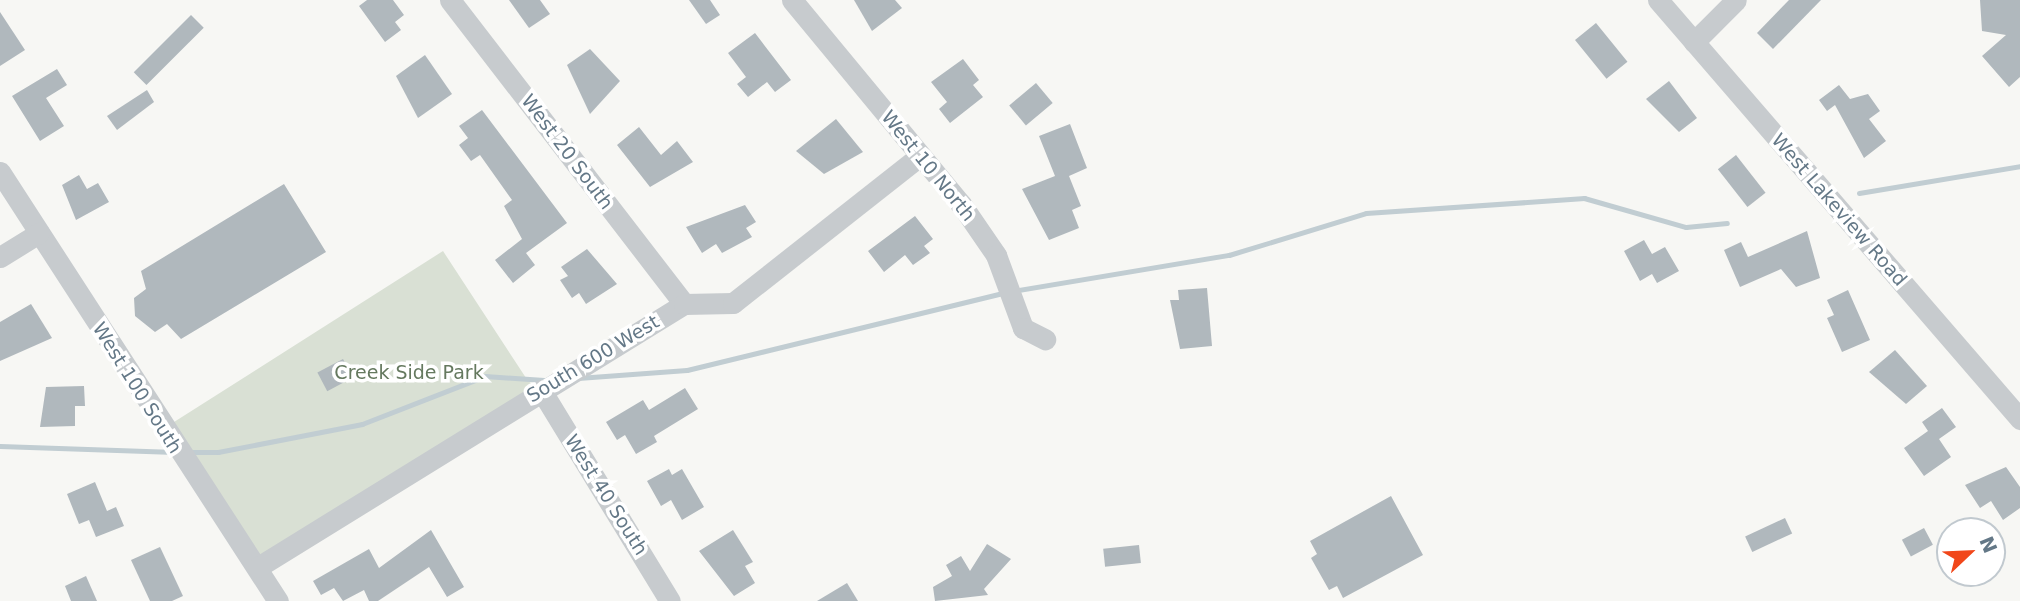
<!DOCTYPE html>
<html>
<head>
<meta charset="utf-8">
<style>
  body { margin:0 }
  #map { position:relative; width:2020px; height:601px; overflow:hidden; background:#f7f7f4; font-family:"DejaVu Sans",sans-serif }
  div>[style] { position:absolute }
  .green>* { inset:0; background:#d9e0d4 }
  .stream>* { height:5px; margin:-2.5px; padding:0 2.5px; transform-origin:2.5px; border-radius:2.5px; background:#c1cdd2 }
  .building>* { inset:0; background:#b0b8bd; transform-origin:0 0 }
  .minor>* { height:21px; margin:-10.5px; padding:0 10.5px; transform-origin:10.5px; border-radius:10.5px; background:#c7cbce }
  span { translate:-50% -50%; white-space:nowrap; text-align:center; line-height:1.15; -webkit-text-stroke:7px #fff; paint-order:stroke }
  .street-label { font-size:19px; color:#647887 }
  .park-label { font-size:19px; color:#65795f }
  .north { position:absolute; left:1936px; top:517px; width:70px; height:70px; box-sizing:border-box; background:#fff; border:2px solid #c1c9cf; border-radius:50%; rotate:67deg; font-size:19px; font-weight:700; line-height:28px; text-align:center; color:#647887 }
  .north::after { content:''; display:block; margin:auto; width:24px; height:32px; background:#f1471a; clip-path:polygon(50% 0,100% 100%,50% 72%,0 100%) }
</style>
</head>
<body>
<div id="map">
  <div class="green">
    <i style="clip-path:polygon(443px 251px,528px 381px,541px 390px,258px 567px,163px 429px)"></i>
  </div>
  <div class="stream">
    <i style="left:1859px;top:193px;width:163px;rotate:-9.5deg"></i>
    <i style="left:1013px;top:291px;width:219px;rotate:-9.5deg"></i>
    <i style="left:1229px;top:255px;width:143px;rotate:-17deg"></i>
    <i style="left:1366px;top:213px;width:219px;rotate:-3.9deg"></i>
    <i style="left:1584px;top:198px;width:106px;rotate:15.9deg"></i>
    <i style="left:1686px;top:227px;width:41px;rotate:-5.6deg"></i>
    <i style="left:578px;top:378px;width:109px;rotate:-4.2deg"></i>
    <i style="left:687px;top:370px;width:326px;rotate:-13.7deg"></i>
    <i style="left:0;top:446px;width:175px;rotate:2deg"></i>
    <i style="left:188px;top:452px;width:30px"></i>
    <i style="left:218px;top:452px;width:147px;rotate:-11deg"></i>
    <i style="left:362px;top:424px;width:132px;rotate:-21.3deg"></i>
    <i style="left:485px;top:376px;width:59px;rotate:3.9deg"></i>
  </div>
  <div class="building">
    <i style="clip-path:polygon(367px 0,393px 0,404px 15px,395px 22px,401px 30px,385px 42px,359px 6px)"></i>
    <i style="clip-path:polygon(509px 0,540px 0,550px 14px,529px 28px)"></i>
    <i style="clip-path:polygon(689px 0,710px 0,720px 15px,706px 24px)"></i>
    <i style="clip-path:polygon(854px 0,895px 0,902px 8px,872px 31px)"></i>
    <i style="clip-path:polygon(1789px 0,1821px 0,1773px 49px,1757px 33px)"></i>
    <i style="clip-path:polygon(1980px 0,2020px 0,2020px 77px,2009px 87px,1982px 56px,2006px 35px,1982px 31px)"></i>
    <i style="clip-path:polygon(0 12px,25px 50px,0 66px)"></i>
    <i style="left:191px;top:15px;width:18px;height:81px;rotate:45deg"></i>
    <i style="left:1596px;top:23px;width:50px;height:27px;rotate:51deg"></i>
    <i style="clip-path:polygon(755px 33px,791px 80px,775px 92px,767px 82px,748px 97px,737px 84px,746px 77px,728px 53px)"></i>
    <i style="clip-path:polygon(590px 49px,620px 81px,590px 114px,567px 65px)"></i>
    <i style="clip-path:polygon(425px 55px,452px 94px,418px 118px,396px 76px)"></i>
    <i style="clip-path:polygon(963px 59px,979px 80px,973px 85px,983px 97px,950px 123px,939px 109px,947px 102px,931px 82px)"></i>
    <i style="clip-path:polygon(57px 69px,67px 85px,46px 98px,64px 126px,40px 141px,12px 96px)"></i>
    <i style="clip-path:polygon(1669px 81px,1697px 118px,1679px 132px,1646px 99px)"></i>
    <i style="left:1036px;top:83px;width:26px;height:35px;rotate:50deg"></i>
    <i style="clip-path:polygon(1839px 85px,1850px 99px,1868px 94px,1880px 111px,1869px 119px,1886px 141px,1864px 158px,1835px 105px,1827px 111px,1819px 100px)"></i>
    <i style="clip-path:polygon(147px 90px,154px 102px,117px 130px,107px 116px)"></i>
    <i style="clip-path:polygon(482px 110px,567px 223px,526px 253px,535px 265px,513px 283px,495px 260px,522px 239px,504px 206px,512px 200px,480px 155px,471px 161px,459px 145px,468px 138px,459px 126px)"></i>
    <i style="clip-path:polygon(836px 119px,863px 152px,824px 174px,796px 151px)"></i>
    <i style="clip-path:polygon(1070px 124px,1087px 168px,1069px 176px,1081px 206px,1072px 210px,1079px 228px,1049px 240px,1022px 189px,1055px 176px,1039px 136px)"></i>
    <i style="clip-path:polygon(639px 127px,661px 155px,677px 141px,693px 162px,650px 187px,617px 145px)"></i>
    <i style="left:1736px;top:155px;width:48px;height:23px;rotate:52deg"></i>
    <i style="clip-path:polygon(79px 175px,87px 189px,98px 183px,109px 202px,76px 220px,62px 185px)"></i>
    <i style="clip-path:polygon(284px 184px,326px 252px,181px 339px,167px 324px,155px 332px,135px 316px,134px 298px,146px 289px,141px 271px)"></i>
    <i style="clip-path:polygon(745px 205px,756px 222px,746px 228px,752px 237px,722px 253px,716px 244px,702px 253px,686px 227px)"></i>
    <i style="clip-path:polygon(915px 216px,933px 239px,924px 246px,930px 253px,913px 265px,905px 255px,884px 272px,868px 251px)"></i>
    <i style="clip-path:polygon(1807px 231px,1820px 278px,1796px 287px,1781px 269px,1740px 287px,1724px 250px,1741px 242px,1748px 257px)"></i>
    <i style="clip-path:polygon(1644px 240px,1652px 254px,1665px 247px,1679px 271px,1657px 283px,1652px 274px,1640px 281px,1624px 251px)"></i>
    <i style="clip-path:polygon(587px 249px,617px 284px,586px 304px,579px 293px,572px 298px,560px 280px,568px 276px,561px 267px)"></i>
    <i style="clip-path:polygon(1207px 288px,1212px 346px,1180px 349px,1170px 300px,1179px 300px,1178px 290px)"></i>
    <i style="clip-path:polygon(1848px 290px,1870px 340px,1842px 352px,1827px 318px,1834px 315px,1827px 300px)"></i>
    <i style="clip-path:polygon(31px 304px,52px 338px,0 361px,0 322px)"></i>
    <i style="clip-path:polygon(1895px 350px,1927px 386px,1906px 404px,1869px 372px)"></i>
    <i style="left:343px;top:359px;width:21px;height:29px;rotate:62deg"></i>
    <i style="clip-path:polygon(84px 386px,85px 406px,75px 406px,75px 426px,40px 427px,46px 387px)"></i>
    <i style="clip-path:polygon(685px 388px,698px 409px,654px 436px,657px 442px,636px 454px,625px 435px,617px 440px,606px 422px,643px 400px,649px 410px)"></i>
    <i style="clip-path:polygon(1942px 408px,1956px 427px,1939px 439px,1951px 457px,1924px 476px,1904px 448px,1928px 431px,1922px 422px)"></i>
    <i style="clip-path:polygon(2006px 467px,2020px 487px,2020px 508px,2003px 520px,1991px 501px,1980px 508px,1965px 485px)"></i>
    <i style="clip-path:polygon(669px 469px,672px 475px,682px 469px,704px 507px,682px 520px,671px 500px,661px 506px,647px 481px)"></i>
    <i style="clip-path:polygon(95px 482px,107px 511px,116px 507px,124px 526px,96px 537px,89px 520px,79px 524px,67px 494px)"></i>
    <i style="clip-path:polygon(1391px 496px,1423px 555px,1343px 598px,1337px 586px,1329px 590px,1311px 558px,1317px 554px,1310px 541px)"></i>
    <i style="left:1785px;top:518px;width:17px;height:44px;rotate:65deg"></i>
    <i style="left:1924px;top:528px;width:19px;height:25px;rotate:62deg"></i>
    <i style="clip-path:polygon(431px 530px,464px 587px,447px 597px,429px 567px,378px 601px,369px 601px,364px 590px,343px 601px,334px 588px,321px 595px,313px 581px,369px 549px,379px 568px)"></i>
    <i style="clip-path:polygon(733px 530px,753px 562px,745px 566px,755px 583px,734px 596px,699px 551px)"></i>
    <i style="clip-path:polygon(987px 544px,1011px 559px,984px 589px,988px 595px,935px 601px,933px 587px,952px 576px,946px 565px,961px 556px,970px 571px)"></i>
    <i style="left:1139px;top:545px;width:18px;height:36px;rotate:84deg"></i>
    <i style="clip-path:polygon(160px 547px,183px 596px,172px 601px,150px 601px,131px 560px)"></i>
    <i style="clip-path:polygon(86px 576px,97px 601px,71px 601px,65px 586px)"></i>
    <i style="clip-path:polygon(847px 583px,858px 601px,817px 601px)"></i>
  </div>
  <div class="minor">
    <i style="left:450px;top:0;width:384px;rotate:52.4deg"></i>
    <i style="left:792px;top:0;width:265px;rotate:50.4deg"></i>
    <i style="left:961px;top:204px;width:62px;rotate:55.5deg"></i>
    <i style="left:996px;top:255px;width:78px;rotate:69.7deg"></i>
    <i style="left:1023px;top:328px;width:25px;rotate:27deg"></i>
    <i style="left:1658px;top:0;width:554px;rotate:49.17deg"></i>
    <i style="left:1694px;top:42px;width:59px;rotate:-45deg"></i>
    <i style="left:0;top:172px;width:511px;rotate:57.06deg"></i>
    <i style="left:0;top:257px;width:46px;rotate:-31.6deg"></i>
    <i style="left:541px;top:390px;width:247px;rotate:58.6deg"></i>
    <i style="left:258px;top:567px;width:501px;rotate:-31.69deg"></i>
    <i style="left:684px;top:304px;width:49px;rotate:-1.2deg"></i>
    <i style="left:733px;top:303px;width:238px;rotate:-38.2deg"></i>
  </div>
  <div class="street-label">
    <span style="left:567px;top:152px;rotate:53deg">West 20 South</span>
    <span style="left:928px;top:166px;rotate:51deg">West 10 North</span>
    <span style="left:1839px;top:210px;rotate:49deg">West Lakeview Road</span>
    <span style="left:593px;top:359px;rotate:-31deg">South 600 West</span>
    <span style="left:137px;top:388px;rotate:58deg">West 100 South</span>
    <span style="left:606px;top:495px;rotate:58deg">West 40 South</span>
  </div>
  <div class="park-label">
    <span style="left:409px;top:373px">Creek Side Park</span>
  </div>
  <div class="north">N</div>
</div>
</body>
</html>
